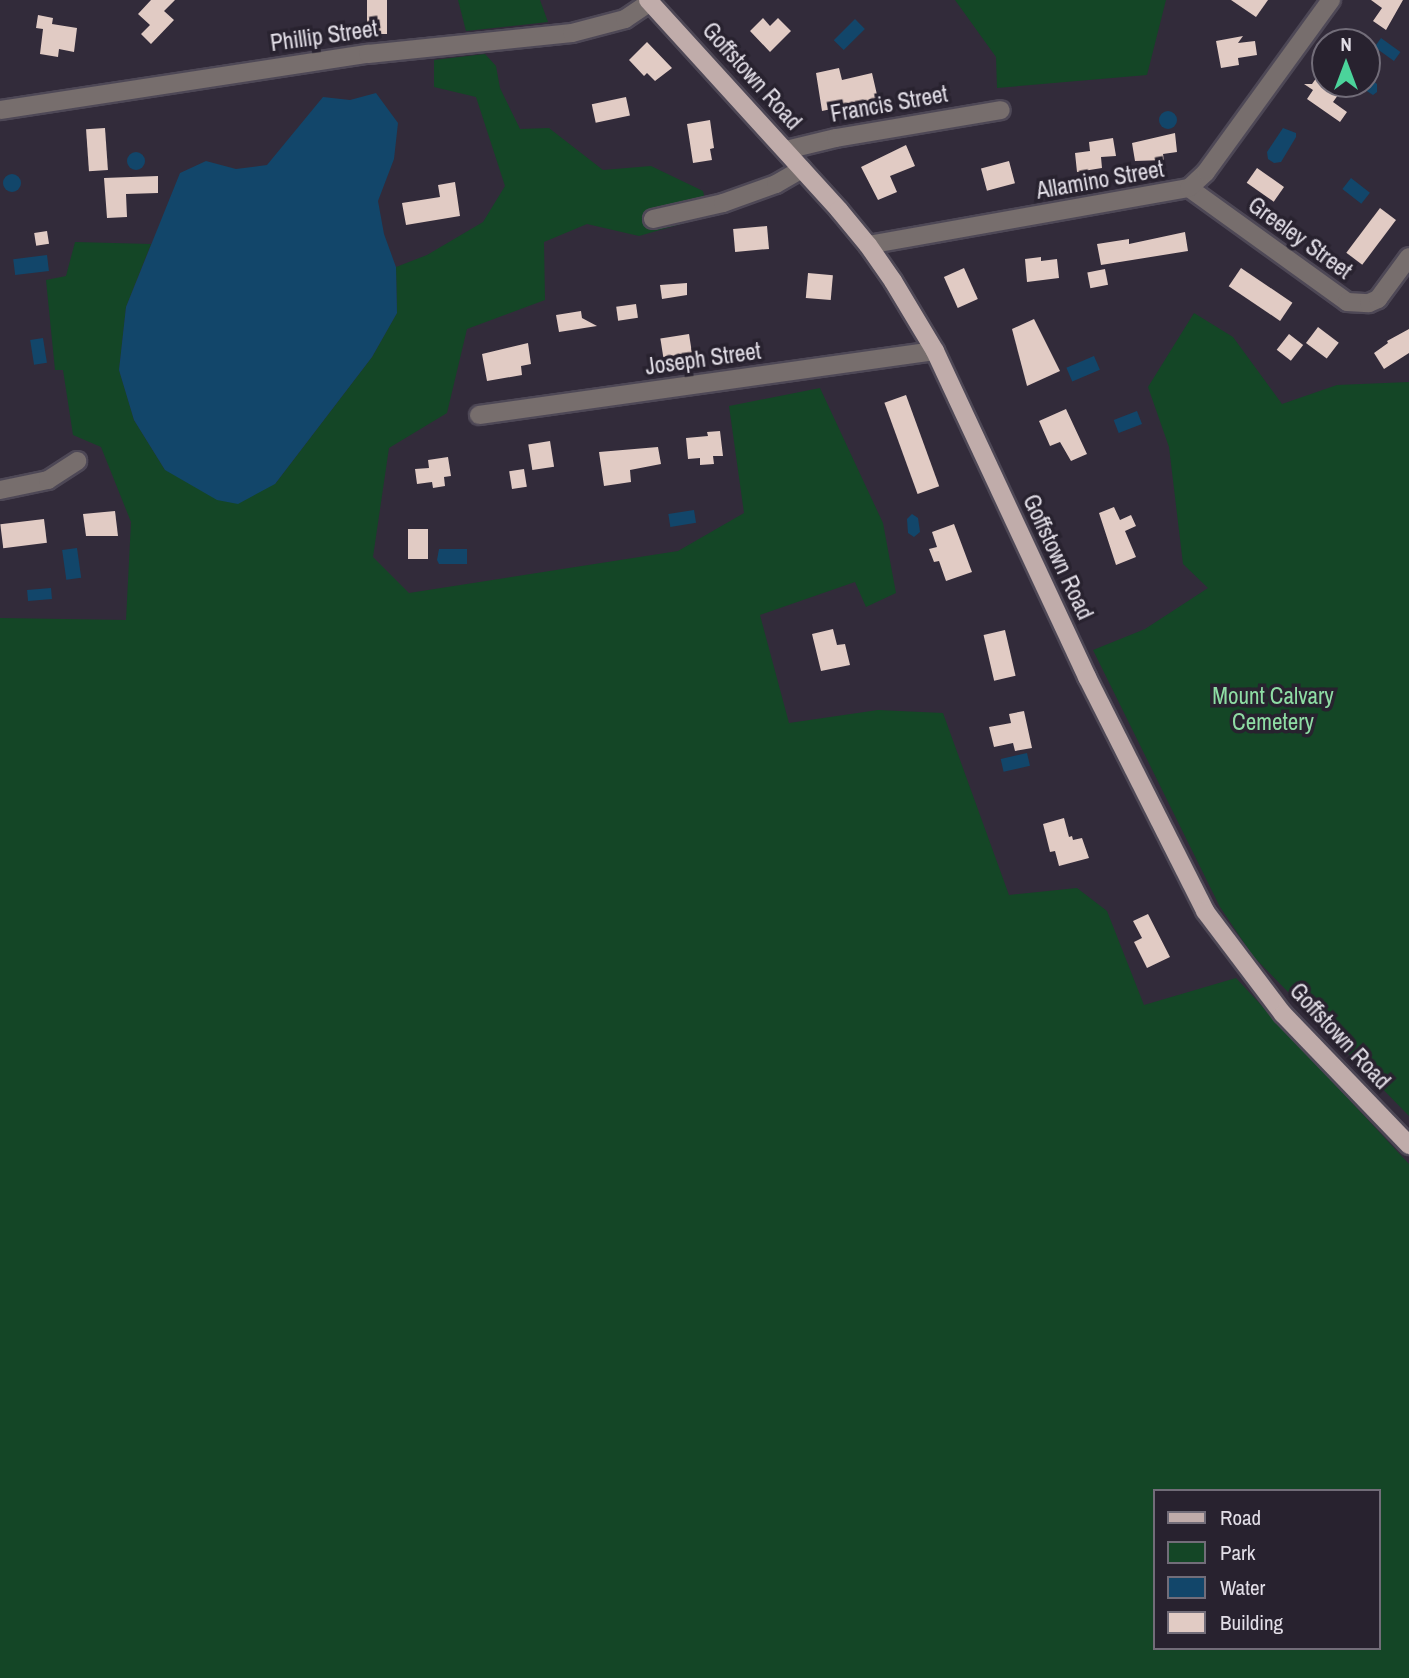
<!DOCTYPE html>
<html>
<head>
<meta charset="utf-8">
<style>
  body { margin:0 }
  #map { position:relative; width:1409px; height:1678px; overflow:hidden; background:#322b3a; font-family:"Archivo Narrow",sans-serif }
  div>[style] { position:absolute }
  .green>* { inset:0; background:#144626 }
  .water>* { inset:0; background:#12466a; transform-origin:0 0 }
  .round { border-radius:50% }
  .building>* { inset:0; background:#e1cbc4; transform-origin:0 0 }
  .roads { filter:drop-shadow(2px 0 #4e4856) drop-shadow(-2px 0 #4e4856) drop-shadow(0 2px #4e4856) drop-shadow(0 -2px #4e4856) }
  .minor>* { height:18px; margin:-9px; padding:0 9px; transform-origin:9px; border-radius:9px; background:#776e6d }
  .major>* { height:18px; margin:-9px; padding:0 9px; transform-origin:9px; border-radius:9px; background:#c0acaa }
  span { translate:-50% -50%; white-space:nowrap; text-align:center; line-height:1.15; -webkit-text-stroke:7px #28222f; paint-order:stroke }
  .street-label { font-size:23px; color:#e2dee7 }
  .park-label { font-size:23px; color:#8edda4 }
  .legend { position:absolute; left:1153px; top:1489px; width:228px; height:161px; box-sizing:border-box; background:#28222f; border:2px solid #726d79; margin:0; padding:9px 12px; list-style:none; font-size:21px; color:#e2dee7 }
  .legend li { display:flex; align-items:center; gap:14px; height:35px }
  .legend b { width:35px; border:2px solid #726d79 }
  .north { position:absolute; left:1311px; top:28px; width:70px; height:70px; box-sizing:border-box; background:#28222f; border:2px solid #726d79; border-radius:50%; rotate:0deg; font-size:19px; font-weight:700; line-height:28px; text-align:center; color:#e2dee7 }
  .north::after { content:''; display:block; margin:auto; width:24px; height:32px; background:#4bd49b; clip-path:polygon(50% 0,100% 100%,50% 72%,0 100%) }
</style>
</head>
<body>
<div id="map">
  <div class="green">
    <i style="clip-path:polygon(458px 0,540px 0,548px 22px,466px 31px)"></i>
    <i style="clip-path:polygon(955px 0,1166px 0,1147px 75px,997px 88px,996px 57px)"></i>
    <i style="clip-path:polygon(evenodd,485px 54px,496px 66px,500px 88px,520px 129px,549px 128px,603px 170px,651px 166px,703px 191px,709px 216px,639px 236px,587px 224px,544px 242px,545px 300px,467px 329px,447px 413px,389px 448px,373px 557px,409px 593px,678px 551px,744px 513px,729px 406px,820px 388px,883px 523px,896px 593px,866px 607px,855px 582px,760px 615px,789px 723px,878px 710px,943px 713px,1009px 895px,1077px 888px,1107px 911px,1144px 1005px,1236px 978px,1409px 1164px,1409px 1678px,0 1678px,0 618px,126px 620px,131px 522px,101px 447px,73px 435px,63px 370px,55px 370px,46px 280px,66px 276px,75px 242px,151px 244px,126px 307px,119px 370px,134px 420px,165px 470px,275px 484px,372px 357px,397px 313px,396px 267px,427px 255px,483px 222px,505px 186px,476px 97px,434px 87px,434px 60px,485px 54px,1155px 1491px,1379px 1491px,1379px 1648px,1155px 1648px,1155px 1491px)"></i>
    <i style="clip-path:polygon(1194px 313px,1233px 337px,1282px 404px,1337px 385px,1409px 382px,1409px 1116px,1253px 956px,1220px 907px,1093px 650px,1145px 629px,1208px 588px,1183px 564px,1169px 447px,1148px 387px)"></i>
  </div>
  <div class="water">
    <i style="left:855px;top:19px;width:14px;height:30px;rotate:45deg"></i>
    <i style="left:1381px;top:38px;width:24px;height:11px;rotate:36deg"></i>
    <i style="clip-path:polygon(1367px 76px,1377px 84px,1377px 92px,1373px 95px,1356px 84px,1367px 84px)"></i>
    <i style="clip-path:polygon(376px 93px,398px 123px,394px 159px,378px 201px,384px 234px,396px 267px,397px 313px,372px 357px,275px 484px,238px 504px,217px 500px,165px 470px,134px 420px,119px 370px,126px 307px,180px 173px,206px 161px,236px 169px,267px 165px,323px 97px,350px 100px)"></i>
    <i class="round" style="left:1159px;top:111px;width:18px;height:18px"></i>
    <i style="clip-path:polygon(1283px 128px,1296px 133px,1296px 137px,1281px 162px,1274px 163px,1268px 159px,1267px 152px)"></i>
    <i class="round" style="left:127px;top:152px;width:18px;height:18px"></i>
    <i class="round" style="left:3px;top:174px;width:18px;height:18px"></i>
    <i style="left:1351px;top:178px;width:24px;height:14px;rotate:38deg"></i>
    <i style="left:47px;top:255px;width:16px;height:34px;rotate:83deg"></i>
    <i style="left:43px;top:338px;width:25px;height:13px;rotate:81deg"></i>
    <i style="left:1094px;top:356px;width:15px;height:30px;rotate:67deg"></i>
    <i style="left:1137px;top:411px;width:14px;height:25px;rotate:69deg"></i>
    <i style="left:694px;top:510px;width:13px;height:26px;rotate:81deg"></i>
    <i style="clip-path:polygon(912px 514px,918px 518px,920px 532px,914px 537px,908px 533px,907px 519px)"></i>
    <i style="left:77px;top:548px;width:30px;height:15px;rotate:82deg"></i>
    <i style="clip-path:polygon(439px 549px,467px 549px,467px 564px,439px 564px,437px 560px)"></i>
    <i style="left:51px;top:588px;width:11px;height:24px;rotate:85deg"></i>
    <i style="left:1027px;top:753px;width:13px;height:27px;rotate:77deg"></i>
  </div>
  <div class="building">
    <i style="clip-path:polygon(151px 0,175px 0,164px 11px,174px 20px,151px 44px,141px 34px,150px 25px,138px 14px)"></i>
    <i style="left:367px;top:0;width:20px;height:34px"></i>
    <i style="clip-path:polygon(1231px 0,1268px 0,1256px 17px)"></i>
    <i style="clip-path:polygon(1371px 0,1403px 0,1386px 30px,1373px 21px,1382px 8px)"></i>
    <i style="clip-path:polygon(38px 15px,53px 18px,52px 24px,77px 28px,74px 52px,59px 49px,58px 57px,40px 54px,43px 29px,36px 28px)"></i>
    <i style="clip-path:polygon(763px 18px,770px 26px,778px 18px,791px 31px,770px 52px,750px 31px)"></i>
    <i style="clip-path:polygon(1243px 36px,1238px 43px,1255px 41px,1257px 55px,1238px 58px,1239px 65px,1221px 68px,1216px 41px)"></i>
    <i style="clip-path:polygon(647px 42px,672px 68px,655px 81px,647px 73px,644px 76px,629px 60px)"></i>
    <i style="clip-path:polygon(839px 68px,842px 80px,872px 73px,878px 99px,822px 111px,816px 73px)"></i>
    <i style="clip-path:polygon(1317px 77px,1325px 84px,1346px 84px,1333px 102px,1347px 112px,1340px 122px,1307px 99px,1313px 90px,1304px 84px,1312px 84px)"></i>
    <i style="left:626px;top:97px;width:19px;height:35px;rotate:78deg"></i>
    <i style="clip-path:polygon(710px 120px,714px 148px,710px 149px,712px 160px,693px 163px,687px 124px)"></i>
    <i style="left:105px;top:128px;width:42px;height:19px;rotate:86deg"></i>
    <i style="clip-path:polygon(1175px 133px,1177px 152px,1163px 154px,1164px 160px,1135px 161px,1132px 143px)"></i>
    <i style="clip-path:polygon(1113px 138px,1116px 156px,1101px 157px,1102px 168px,1077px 172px,1075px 153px,1090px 151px,1089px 142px)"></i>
    <i style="clip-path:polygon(906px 145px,915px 166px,890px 176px,897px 192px,878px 200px,861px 167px)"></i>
    <i style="left:1009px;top:161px;width:23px;height:29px;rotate:75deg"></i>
    <i style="left:1257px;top:168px;width:33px;height:18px;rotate:35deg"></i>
    <i style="clip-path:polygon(158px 176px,158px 193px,126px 194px,127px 217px,107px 218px,104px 178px)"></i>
    <i style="clip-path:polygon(455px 182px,460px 216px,406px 225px,402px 203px,440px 197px,438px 185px)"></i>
    <i style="left:1380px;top:208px;width:20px;height:56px;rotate:37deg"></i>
    <i style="left:767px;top:226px;width:23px;height:34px;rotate:85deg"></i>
    <i style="left:47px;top:231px;width:13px;height:13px;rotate:81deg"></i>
    <i style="clip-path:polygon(1185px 232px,1188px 251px,1101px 265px,1097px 244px,1129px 239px,1129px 244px)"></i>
    <i style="clip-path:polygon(1041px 257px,1041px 261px,1057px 259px,1059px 278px,1027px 282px,1025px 259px)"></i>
    <i style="left:964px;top:268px;width:34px;height:22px;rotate:66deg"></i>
    <i style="left:1241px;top:268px;width:62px;height:22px;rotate:34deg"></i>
    <i style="left:1105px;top:269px;width:16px;height:18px;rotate:79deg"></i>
    <i style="left:808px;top:273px;width:25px;height:25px;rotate:5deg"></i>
    <i style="clip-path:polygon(687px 283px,687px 295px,662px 299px,660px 285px)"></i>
    <i style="left:636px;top:304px;width:14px;height:20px;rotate:82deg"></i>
    <i style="clip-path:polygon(581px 311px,582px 318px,597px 326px,559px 332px,556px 315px)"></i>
    <i style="clip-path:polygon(1034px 319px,1060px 371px,1027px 386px,1012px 329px)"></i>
    <i style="left:1318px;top:327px;width:26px;height:20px;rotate:37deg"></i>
    <i style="clip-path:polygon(1409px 329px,1409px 353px,1384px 369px,1374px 353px,1388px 343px,1387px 341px)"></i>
    <i style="left:689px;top:334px;width:19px;height:29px;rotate:81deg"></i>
    <i style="left:1289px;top:334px;width:18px;height:20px;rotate:38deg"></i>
    <i style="clip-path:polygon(528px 343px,531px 364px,521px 366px,522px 375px,487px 381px,482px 354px)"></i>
    <i style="left:906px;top:395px;width:97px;height:23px;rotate:70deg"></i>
    <i style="clip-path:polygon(1066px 409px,1087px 454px,1071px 461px,1060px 442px,1050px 446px,1039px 421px)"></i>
    <i style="clip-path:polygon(720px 431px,723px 456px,713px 456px,714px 464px,700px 465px,700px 458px,688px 459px,686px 438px,708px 436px,707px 432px)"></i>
    <i style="left:550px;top:441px;width:26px;height:22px;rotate:81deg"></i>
    <i style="clip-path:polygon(658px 447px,661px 464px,630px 470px,631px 482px,604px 486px,599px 452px)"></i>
    <i style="clip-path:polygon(448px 457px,451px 476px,444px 477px,445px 486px,433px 488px,432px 482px,417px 484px,415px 469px,429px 468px,428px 460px)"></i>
    <i style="left:524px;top:469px;width:18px;height:15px;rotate:81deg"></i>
    <i style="clip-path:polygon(1114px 507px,1120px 520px,1131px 515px,1136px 526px,1125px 531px,1136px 557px,1116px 565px,1099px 513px)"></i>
    <i style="clip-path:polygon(115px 511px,118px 536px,86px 536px,83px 514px)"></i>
    <i style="left:44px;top:519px;width:24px;height:44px;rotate:83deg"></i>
    <i style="clip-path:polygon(954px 524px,972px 572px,946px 581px,939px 561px,934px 562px,929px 549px,937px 547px,932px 532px)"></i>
    <i style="left:408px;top:529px;width:20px;height:30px"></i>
    <i style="clip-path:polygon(833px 629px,837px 645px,845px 644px,850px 665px,821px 671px,812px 634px)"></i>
    <i style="left:1005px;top:630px;width:47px;height:22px;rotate:77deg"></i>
    <i style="clip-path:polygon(1024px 711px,1032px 748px,1015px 751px,1013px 743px,994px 747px,989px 727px,1011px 723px,1009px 714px)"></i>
    <i style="clip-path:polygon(1064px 818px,1069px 837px,1072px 836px,1073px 840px,1082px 838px,1089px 858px,1059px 866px,1055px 851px,1050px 852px,1043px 824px)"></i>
    <i style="clip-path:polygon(1148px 914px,1170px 957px,1147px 968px,1134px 942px,1142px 938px,1133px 921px)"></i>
  </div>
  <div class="roads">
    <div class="minor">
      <i style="left:0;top:110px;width:372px;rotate:-8.7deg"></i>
      <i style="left:368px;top:54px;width:205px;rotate:-5.9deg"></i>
      <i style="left:572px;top:33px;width:55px;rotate:-14.8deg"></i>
      <i style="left:625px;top:19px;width:30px;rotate:-34deg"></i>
      <i style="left:786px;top:150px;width:51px;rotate:-13.5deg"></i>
      <i style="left:836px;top:138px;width:167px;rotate:-9.6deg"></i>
      <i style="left:1189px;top:188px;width:195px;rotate:35.8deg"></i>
      <i style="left:1347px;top:302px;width:22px;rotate:3deg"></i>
      <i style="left:1369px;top:303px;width:10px;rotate:-24deg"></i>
      <i style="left:1378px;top:299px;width:52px;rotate:-53.6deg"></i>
      <i style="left:653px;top:219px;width:72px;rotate:-12.9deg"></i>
      <i style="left:723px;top:203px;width:56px;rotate:-19.7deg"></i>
      <i style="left:776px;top:184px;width:30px;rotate:-30deg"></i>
      <i style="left:868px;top:245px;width:326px;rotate:-10.1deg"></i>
      <i style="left:1189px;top:188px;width:23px;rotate:-43deg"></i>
      <i style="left:1206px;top:172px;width:213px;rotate:-54deg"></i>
      <i style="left:479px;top:415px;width:460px;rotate:-8deg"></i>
      <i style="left:0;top:490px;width:49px;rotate:-11.8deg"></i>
      <i style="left:48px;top:480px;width:35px;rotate:-33deg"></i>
    </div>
    <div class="major">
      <i style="left:648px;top:0;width:284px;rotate:47.7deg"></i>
      <i style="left:839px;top:210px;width:45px;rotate:50.4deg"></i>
      <i style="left:868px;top:245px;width:44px;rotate:55.2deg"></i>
      <i style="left:893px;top:281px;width:82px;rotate:59deg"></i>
      <i style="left:935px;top:351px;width:360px;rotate:65deg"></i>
      <i style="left:1087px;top:677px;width:262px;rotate:63.2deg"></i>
      <i style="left:1205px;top:911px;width:129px;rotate:52.9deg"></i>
      <i style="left:1283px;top:1014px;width:182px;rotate:46.1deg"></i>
    </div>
  </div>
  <div class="street-label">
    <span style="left:324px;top:36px;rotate:-8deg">Phillip Street</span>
    <span style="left:752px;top:76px;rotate:48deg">Goffstown Road</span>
    <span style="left:889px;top:104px;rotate:-10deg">Francis Street</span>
    <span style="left:1100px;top:180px;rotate:-10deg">Allamino Street</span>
    <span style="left:1300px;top:238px;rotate:36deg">Greeley Street</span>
    <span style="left:703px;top:359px;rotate:-8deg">Joseph Street</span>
    <span style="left:1058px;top:557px;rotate:65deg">Goffstown Road</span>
    <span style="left:1340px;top:1036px;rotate:47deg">Goffstown Road</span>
  </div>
  <div class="park-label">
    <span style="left:1273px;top:709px">Mount Calvary<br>Cemetery</span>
  </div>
  <ul class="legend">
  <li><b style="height:9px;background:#c0acaa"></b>Road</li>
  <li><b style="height:19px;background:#144626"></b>Park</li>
  <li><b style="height:19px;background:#12466a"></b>Water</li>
  <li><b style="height:19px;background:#e1cbc4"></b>Building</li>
  </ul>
  <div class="north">N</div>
</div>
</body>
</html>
